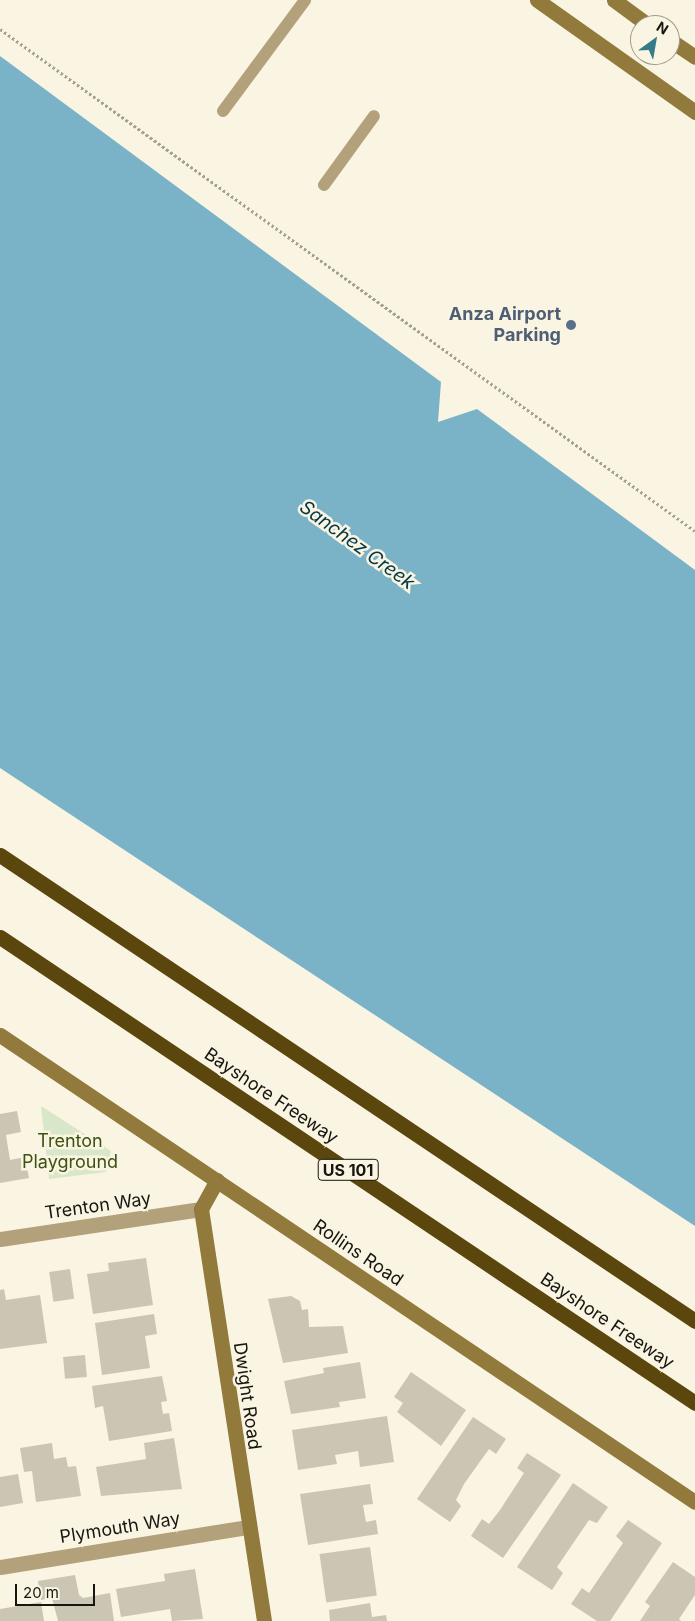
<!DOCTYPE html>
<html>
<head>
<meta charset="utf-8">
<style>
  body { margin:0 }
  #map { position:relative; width:695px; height:1621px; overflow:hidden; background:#faf4e2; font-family:Inter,sans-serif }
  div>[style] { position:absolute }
  .green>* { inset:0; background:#d8e7c8 }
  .water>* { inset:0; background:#7ab3c7 }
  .building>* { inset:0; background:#cbc5b4; transform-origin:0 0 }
  .path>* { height:3px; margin-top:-1.5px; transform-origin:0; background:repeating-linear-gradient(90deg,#a4a092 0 2.5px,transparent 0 5px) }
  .lane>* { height:12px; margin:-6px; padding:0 6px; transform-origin:6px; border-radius:6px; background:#b2a17b }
  .street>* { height:15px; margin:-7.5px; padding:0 7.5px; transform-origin:7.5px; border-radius:7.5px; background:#b2a17b }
  .secondary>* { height:15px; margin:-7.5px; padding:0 7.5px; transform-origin:7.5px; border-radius:7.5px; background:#92793c }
  .highway>* { height:15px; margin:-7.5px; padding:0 7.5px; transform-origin:7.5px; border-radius:7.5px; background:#5b460e }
  .dots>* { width:14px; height:14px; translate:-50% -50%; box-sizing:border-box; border:2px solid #faf4e2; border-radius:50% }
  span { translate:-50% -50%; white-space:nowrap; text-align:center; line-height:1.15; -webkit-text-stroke:5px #faf4e2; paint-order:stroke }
  .shield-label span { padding:1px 4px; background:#faf4e2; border:1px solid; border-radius:4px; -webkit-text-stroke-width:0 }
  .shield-label { font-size:16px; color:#17150f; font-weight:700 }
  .service-label { font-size:18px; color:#4e5e75; font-weight:700 }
  .right { translate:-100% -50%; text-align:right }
  .street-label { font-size:18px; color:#17150f }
  .park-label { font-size:18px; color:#3a5310 }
  .water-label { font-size:19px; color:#013746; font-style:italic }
  .north { position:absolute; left:630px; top:15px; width:50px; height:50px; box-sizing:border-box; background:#faf4e2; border:1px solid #9f9b8e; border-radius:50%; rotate:32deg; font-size:14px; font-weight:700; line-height:20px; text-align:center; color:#17150f }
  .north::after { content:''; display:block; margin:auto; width:18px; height:22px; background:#377b8a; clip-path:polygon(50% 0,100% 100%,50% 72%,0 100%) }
  .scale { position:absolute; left:15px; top:1584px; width:80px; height:22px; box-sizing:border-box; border:2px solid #17150f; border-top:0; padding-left:6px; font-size:15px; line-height:18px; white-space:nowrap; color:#17150f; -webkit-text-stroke:4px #faf4e2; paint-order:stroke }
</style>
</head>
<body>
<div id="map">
  <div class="green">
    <i style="clip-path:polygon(41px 1106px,111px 1151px,106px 1172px,49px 1179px)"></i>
  </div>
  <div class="water">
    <i style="clip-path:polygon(0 56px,441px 382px,438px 422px,477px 409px,695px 570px,695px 1226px,0 768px)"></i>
  </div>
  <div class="building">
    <i style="clip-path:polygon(17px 1111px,21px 1132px,6px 1135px,10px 1160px,25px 1157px,29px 1178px,0 1183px,0 1114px)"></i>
    <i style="clip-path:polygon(146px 1258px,153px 1305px,93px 1314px,87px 1274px,109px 1271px,108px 1263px)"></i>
    <i style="left:70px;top:1269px;width:30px;height:21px;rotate:82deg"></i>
    <i style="clip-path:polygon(4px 1289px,6px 1300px,40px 1295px,47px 1343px,0 1349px,0 1290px)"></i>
    <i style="clip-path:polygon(291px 1296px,300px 1301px,302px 1310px,308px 1309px,309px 1327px,343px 1326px,348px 1353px,283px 1363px,268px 1299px)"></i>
    <i style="clip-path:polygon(154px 1314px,157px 1334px,145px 1336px,150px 1368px,102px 1375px,95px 1323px)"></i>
    <i style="left:85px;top:1355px;width:22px;height:22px;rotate:85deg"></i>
    <i style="clip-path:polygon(360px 1362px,366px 1398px,339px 1402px,340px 1407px,291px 1414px,284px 1381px,324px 1373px,323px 1368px)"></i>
    <i style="clip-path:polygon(411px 1372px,466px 1410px,441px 1446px,397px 1412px,403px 1403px,394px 1397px)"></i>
    <i style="clip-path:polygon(162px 1376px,167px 1401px,161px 1402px,163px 1414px,169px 1413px,172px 1431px,109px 1441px,103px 1406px,95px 1408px,92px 1386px)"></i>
    <i style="clip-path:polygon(387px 1416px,394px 1462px,360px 1467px,358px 1451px,335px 1455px,337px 1464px,298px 1470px,292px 1430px)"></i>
    <i style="clip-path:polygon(473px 1417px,506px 1439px,496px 1454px,489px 1449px,464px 1484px,456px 1500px,461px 1506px,450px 1522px,417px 1499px)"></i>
    <i style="clip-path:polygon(174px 1438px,182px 1489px,101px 1496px,96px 1467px,146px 1459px,144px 1443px)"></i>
    <i style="clip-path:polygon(52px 1443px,54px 1459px,66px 1457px,68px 1467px,76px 1466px,81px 1496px,36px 1502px,32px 1471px,24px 1472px,20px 1448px)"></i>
    <i style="clip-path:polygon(527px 1453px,561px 1475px,503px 1558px,471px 1536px,482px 1519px,489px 1524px,500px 1510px,524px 1473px,517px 1468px)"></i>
    <i style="clip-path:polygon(18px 1474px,23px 1503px,0 1507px,0 1477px)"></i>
    <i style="clip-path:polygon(573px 1483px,608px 1507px,597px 1523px,589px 1520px,557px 1567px,563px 1573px,552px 1590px,517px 1567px)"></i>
    <i style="clip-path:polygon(370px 1484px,373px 1504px,363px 1505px,366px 1522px,376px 1520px,378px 1534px,308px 1545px,300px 1494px)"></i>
    <i style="clip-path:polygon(628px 1520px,662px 1543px,610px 1621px,597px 1621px,571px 1604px,582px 1588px,589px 1593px,623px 1543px,616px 1536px)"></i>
    <i style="left:370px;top:1547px;width:49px;height:51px;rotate:82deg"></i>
    <i style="clip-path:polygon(673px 1562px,695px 1577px,695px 1595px,679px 1619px,681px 1621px,640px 1621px,650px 1606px,645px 1602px)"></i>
    <i style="clip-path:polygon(195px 1569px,203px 1619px,172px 1621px,170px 1609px,121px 1617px,116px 1589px,165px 1581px,164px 1574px)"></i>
    <i style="clip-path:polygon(75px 1575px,79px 1595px,83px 1598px,110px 1593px,114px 1621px,58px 1621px,52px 1598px,41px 1600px,38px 1581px)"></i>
    <i style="clip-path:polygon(41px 1602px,44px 1621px,0 1621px,0 1609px)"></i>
    <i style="clip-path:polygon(370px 1603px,372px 1617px,386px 1615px,387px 1621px,330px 1621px,329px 1610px)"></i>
  </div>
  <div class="path">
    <i style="left:0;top:29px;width:857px;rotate:35.84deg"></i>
  </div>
  <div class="lane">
    <i style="left:223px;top:111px;width:138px;rotate:-53.5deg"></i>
    <i style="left:324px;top:185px;width:85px;rotate:-54.1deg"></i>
  </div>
  <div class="street">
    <i style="left:0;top:1239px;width:203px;rotate:-8.5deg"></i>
    <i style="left:0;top:1567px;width:250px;rotate:-9.2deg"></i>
  </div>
  <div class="secondary">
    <i style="left:537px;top:0;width:194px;rotate:35.3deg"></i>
    <i style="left:614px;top:0;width:42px;rotate:36.3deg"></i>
    <i style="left:670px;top:40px;width:30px;rotate:34deg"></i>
    <i style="left:0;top:1035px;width:837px;rotate:33.9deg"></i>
    <i style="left:217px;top:1180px;width:33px;rotate:119deg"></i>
    <i style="left:201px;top:1209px;width:417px;rotate:81.3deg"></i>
  </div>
  <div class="highway">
    <i style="left:0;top:855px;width:837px;rotate:33.84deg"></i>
    <i style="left:0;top:937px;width:837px;rotate:33.84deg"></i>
  </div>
  <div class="dots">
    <i style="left:571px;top:325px;background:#5c6f8a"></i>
  </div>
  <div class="shield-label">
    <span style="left:348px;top:1170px">US 101</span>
  </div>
  <div class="service-label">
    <span class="right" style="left:561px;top:325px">Anza Airport<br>Parking</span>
  </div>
  <div class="street-label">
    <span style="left:271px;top:1096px;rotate:34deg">Bayshore Freeway</span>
    <span style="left:98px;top:1206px;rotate:-8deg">Trenton Way</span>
    <span style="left:358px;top:1253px;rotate:34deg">Rollins Road</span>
    <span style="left:607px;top:1321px;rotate:34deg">Bayshore Freeway</span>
    <span style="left:247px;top:1396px;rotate:82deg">Dwight Road</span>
    <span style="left:120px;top:1528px;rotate:-9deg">Plymouth Way</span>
  </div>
  <div class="park-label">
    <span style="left:70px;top:1152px">Trenton<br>Playground</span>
  </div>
  <div class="water-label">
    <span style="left:357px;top:545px;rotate:36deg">Sanchez Creek</span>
  </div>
  <div class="north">N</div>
  <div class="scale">20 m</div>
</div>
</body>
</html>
